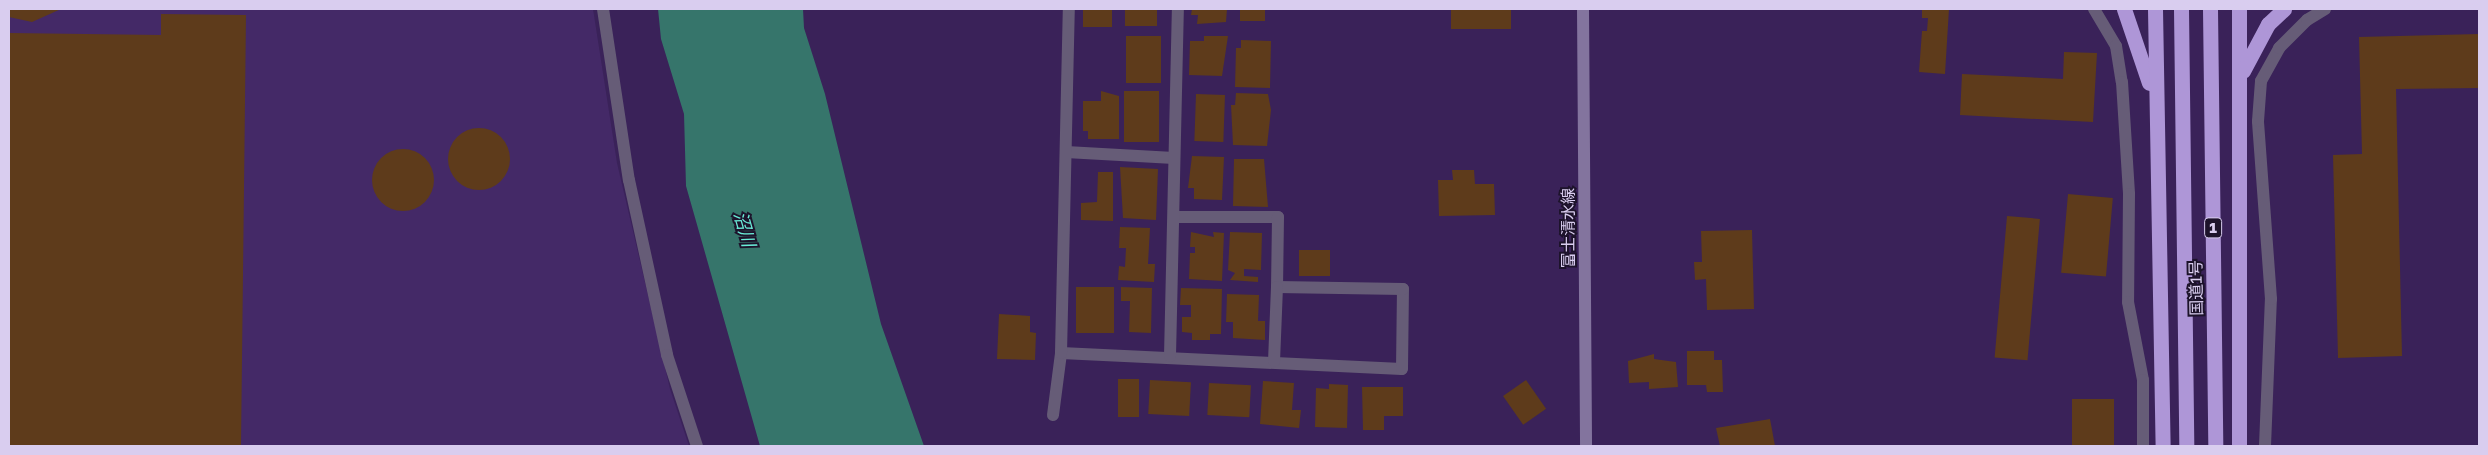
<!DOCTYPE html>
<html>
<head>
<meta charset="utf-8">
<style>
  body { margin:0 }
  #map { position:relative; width:2488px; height:455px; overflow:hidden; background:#3a2259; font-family:"Golos Text","Noto Sans JP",sans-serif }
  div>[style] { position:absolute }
  .built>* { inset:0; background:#442967 }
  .water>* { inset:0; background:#36756b }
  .building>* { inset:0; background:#5e3b1b; transform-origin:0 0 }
  .round { border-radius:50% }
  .street>* { height:12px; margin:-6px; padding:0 6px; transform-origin:6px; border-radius:6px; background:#665c77 }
  .secondary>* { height:12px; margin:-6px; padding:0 6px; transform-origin:6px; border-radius:6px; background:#83749e }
  .highway>* { height:15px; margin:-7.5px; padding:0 7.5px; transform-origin:7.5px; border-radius:7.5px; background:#ae96d7 }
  span { translate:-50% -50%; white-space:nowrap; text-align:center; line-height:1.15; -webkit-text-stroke:4px #1d132b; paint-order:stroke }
  .shield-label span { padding:1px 4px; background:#1d132b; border:1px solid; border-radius:4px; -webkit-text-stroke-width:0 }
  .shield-label { font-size:15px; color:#d9cdef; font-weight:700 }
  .street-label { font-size:16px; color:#d9cdef }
  .water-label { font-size:18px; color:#6aecd7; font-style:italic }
  .frame { position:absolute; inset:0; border:10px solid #d9cdef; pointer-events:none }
</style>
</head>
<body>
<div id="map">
  <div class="built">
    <i style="clip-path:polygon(9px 9px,593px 9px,617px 163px,670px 389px,689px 446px,9px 446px)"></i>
  </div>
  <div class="water">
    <i style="clip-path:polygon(658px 9px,803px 9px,804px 28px,825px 94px,881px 324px,924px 446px,760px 446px,686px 186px,684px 114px,661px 39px)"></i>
  </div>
  <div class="building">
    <i style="clip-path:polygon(9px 9px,61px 9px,32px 22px,9px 17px)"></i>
    <i style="left:1083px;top:9px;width:29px;height:18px"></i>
    <i style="left:1125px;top:9px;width:32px;height:17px"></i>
    <i style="clip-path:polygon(1192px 9px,1227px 9px,1226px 22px,1197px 24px,1198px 15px,1191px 15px)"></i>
    <i style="left:1240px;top:9px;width:25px;height:12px"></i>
    <i style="left:1451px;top:9px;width:60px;height:20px"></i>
    <i style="clip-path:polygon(1922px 9px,1949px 9px,1945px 74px,1919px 72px,1922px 31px,1927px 31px,1928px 18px,1922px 18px)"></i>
    <i style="clip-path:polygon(161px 14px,246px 15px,241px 446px,9px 446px,9px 33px,161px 35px)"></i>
    <i style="clip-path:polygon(2479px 34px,2479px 88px,2396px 89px,2402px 356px,2338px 358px,2333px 155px,2362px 154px,2359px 37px)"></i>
    <i style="left:1126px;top:36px;width:35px;height:47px"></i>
    <i style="clip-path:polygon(1204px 36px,1228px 36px,1222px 76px,1189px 75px,1190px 41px,1204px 41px)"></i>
    <i style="clip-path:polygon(1241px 40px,1271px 41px,1270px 88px,1235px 87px,1236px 48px,1241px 48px)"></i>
    <i style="clip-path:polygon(2064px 52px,2097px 53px,2093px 122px,1960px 115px,1962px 74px,2063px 79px)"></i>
    <i style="clip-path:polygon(1101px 91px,1119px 96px,1119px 139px,1088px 139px,1088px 131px,1083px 131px,1083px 101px,1101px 101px)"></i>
    <i style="left:1124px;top:91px;width:35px;height:51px"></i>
    <i style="clip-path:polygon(1236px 93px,1268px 94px,1271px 110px,1267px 146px,1233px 145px,1231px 105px,1235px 105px)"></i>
    <i style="left:1196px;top:94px;width:29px;height:47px;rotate:2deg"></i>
    <i class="round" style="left:448px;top:128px;width:62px;height:62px"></i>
    <i class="round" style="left:372px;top:149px;width:62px;height:62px"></i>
    <i style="clip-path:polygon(1192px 156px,1224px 157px,1222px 200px,1194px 199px,1194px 188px,1188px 188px)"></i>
    <i style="clip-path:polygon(1234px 159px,1264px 159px,1268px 207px,1233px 206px)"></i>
    <i style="clip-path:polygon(1120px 167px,1158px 169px,1156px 220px,1123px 218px)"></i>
    <i style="clip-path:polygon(1452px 170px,1474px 170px,1475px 184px,1494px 184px,1495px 215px,1439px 216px,1438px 180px,1453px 180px)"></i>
    <i style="clip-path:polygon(1098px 172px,1113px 172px,1113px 221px,1081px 220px,1081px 203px,1097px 202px)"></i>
    <i style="left:2068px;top:194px;width:45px;height:79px;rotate:5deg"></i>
    <i style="left:2007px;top:216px;width:33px;height:142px;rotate:5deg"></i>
    <i style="clip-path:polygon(1120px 227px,1150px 228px,1148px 264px,1155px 264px,1154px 282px,1118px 280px,1119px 266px,1125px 267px,1126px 248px,1119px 248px)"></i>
    <i style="clip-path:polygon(1752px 230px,1754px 309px,1707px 310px,1706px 279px,1695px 280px,1694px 262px,1702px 262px,1701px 231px)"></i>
    <i style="clip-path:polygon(1191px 232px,1214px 237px,1213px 232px,1224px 233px,1222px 281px,1189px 279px,1190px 253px,1195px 253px,1195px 247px,1190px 247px)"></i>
    <i style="clip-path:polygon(1230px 232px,1262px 233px,1261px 270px,1244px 269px,1244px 276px,1258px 277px,1258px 282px,1230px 280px,1235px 273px,1228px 270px)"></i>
    <i style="left:1299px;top:250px;width:31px;height:26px"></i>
    <i style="left:1076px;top:287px;width:38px;height:46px"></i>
    <i style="clip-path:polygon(1121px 287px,1152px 288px,1151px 333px,1129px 332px,1130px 301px,1121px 301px)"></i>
    <i style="clip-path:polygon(1181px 288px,1222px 289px,1221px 334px,1210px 334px,1210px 340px,1192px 340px,1192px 333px,1182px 332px,1182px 317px,1191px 317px,1191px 305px,1180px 305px)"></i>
    <i style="clip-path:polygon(1227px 294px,1259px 295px,1258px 321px,1265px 321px,1265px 340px,1233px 338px,1233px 322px,1226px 322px)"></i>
    <i style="clip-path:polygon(999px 314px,1030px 316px,1030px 332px,1036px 333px,1035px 360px,997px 359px)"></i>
    <i style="clip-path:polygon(1687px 351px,1714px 351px,1714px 360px,1722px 360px,1723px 392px,1707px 392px,1706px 385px,1687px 385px)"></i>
    <i style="clip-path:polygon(1654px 354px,1654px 359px,1676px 362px,1678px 387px,1649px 389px,1649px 382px,1629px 383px,1628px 361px)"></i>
    <i style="left:1118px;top:379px;width:21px;height:38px"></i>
    <i style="left:1150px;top:380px;width:41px;height:34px;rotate:3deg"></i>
    <i style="left:1526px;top:380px;width:35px;height:28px;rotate:55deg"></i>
    <i style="clip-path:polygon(1263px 381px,1294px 383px,1292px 410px,1301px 410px,1299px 428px,1260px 424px)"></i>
    <i style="left:1209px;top:383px;width:42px;height:32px;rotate:3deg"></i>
    <i style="clip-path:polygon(1329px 384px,1348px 385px,1347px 428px,1315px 427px,1316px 388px,1329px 389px)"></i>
    <i style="clip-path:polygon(1362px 387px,1403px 387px,1403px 416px,1384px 416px,1384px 430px,1363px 430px)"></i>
    <i style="left:2072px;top:399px;width:42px;height:47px"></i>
    <i style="clip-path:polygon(1770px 419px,1775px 446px,1720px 446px,1716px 428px)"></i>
  </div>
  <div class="street">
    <i style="left:603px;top:9px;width:173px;rotate:81.4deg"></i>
    <i style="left:629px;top:180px;width:179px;rotate:77.7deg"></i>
    <i style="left:667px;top:355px;width:96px;rotate:71.8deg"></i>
    <i style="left:2094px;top:9px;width:43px;rotate:59.3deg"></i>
    <i style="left:2116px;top:46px;width:36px;rotate:81deg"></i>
    <i style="left:2122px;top:82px;width:112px;rotate:86.4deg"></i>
    <i style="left:2129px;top:194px;width:108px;rotate:90.5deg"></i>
    <i style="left:2128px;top:302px;width:79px;rotate:79.1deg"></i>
    <i style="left:2143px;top:380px;width:66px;rotate:90deg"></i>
    <i style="left:1066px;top:152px;width:108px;rotate:3.2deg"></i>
    <i style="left:1174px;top:217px;width:104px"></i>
    <i style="left:1278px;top:217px;width:70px;rotate:90.8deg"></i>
    <i style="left:1061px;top:353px;width:341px;rotate:2.7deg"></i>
    <i style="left:1402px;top:369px;width:80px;rotate:-89.3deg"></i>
    <i style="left:1403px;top:289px;width:126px;rotate:-179.1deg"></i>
    <i style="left:1277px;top:287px;width:74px;rotate:92.3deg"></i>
    <i style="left:1170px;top:356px;width:347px;rotate:-88.7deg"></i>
    <i style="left:1053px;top:415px;width:63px;rotate:-82.6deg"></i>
    <i style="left:1061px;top:353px;width:344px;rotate:-88.7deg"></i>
    <i style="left:2265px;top:446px;width:147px;rotate:-87.7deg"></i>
    <i style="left:2271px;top:299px;width:178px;rotate:-94.2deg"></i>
    <i style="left:2258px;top:121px;width:40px;rotate:-85.7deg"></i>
    <i style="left:2261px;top:81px;width:38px;rotate:-61deg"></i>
    <i style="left:2279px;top:48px;width:40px;rotate:-45deg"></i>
    <i style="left:2307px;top:20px;width:21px;rotate:-31deg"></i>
  </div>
  <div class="secondary">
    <i style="left:1583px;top:9px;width:437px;rotate:89.6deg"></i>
  </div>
  <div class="highway">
    <i style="left:2124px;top:9px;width:78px;rotate:71.3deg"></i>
    <i style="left:2155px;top:9px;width:437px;rotate:89deg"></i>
    <i style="left:2181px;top:9px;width:437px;rotate:89.3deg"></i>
    <i style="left:2210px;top:9px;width:437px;rotate:89.3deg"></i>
    <i style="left:2239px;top:9px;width:437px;rotate:90deg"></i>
    <i style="left:2243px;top:71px;width:53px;rotate:-62deg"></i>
    <i style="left:2268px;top:24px;width:22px;rotate:-43deg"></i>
  </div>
  <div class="shield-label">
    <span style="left:2213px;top:228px">1</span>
  </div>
  <div class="street-label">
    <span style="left:1568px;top:228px;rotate:-90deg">富士清水線</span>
    <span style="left:2196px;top:288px;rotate:-91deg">国道1号</span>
  </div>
  <div class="water-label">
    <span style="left:745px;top:229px;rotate:74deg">沼川</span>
  </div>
  <div class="frame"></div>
</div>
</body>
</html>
